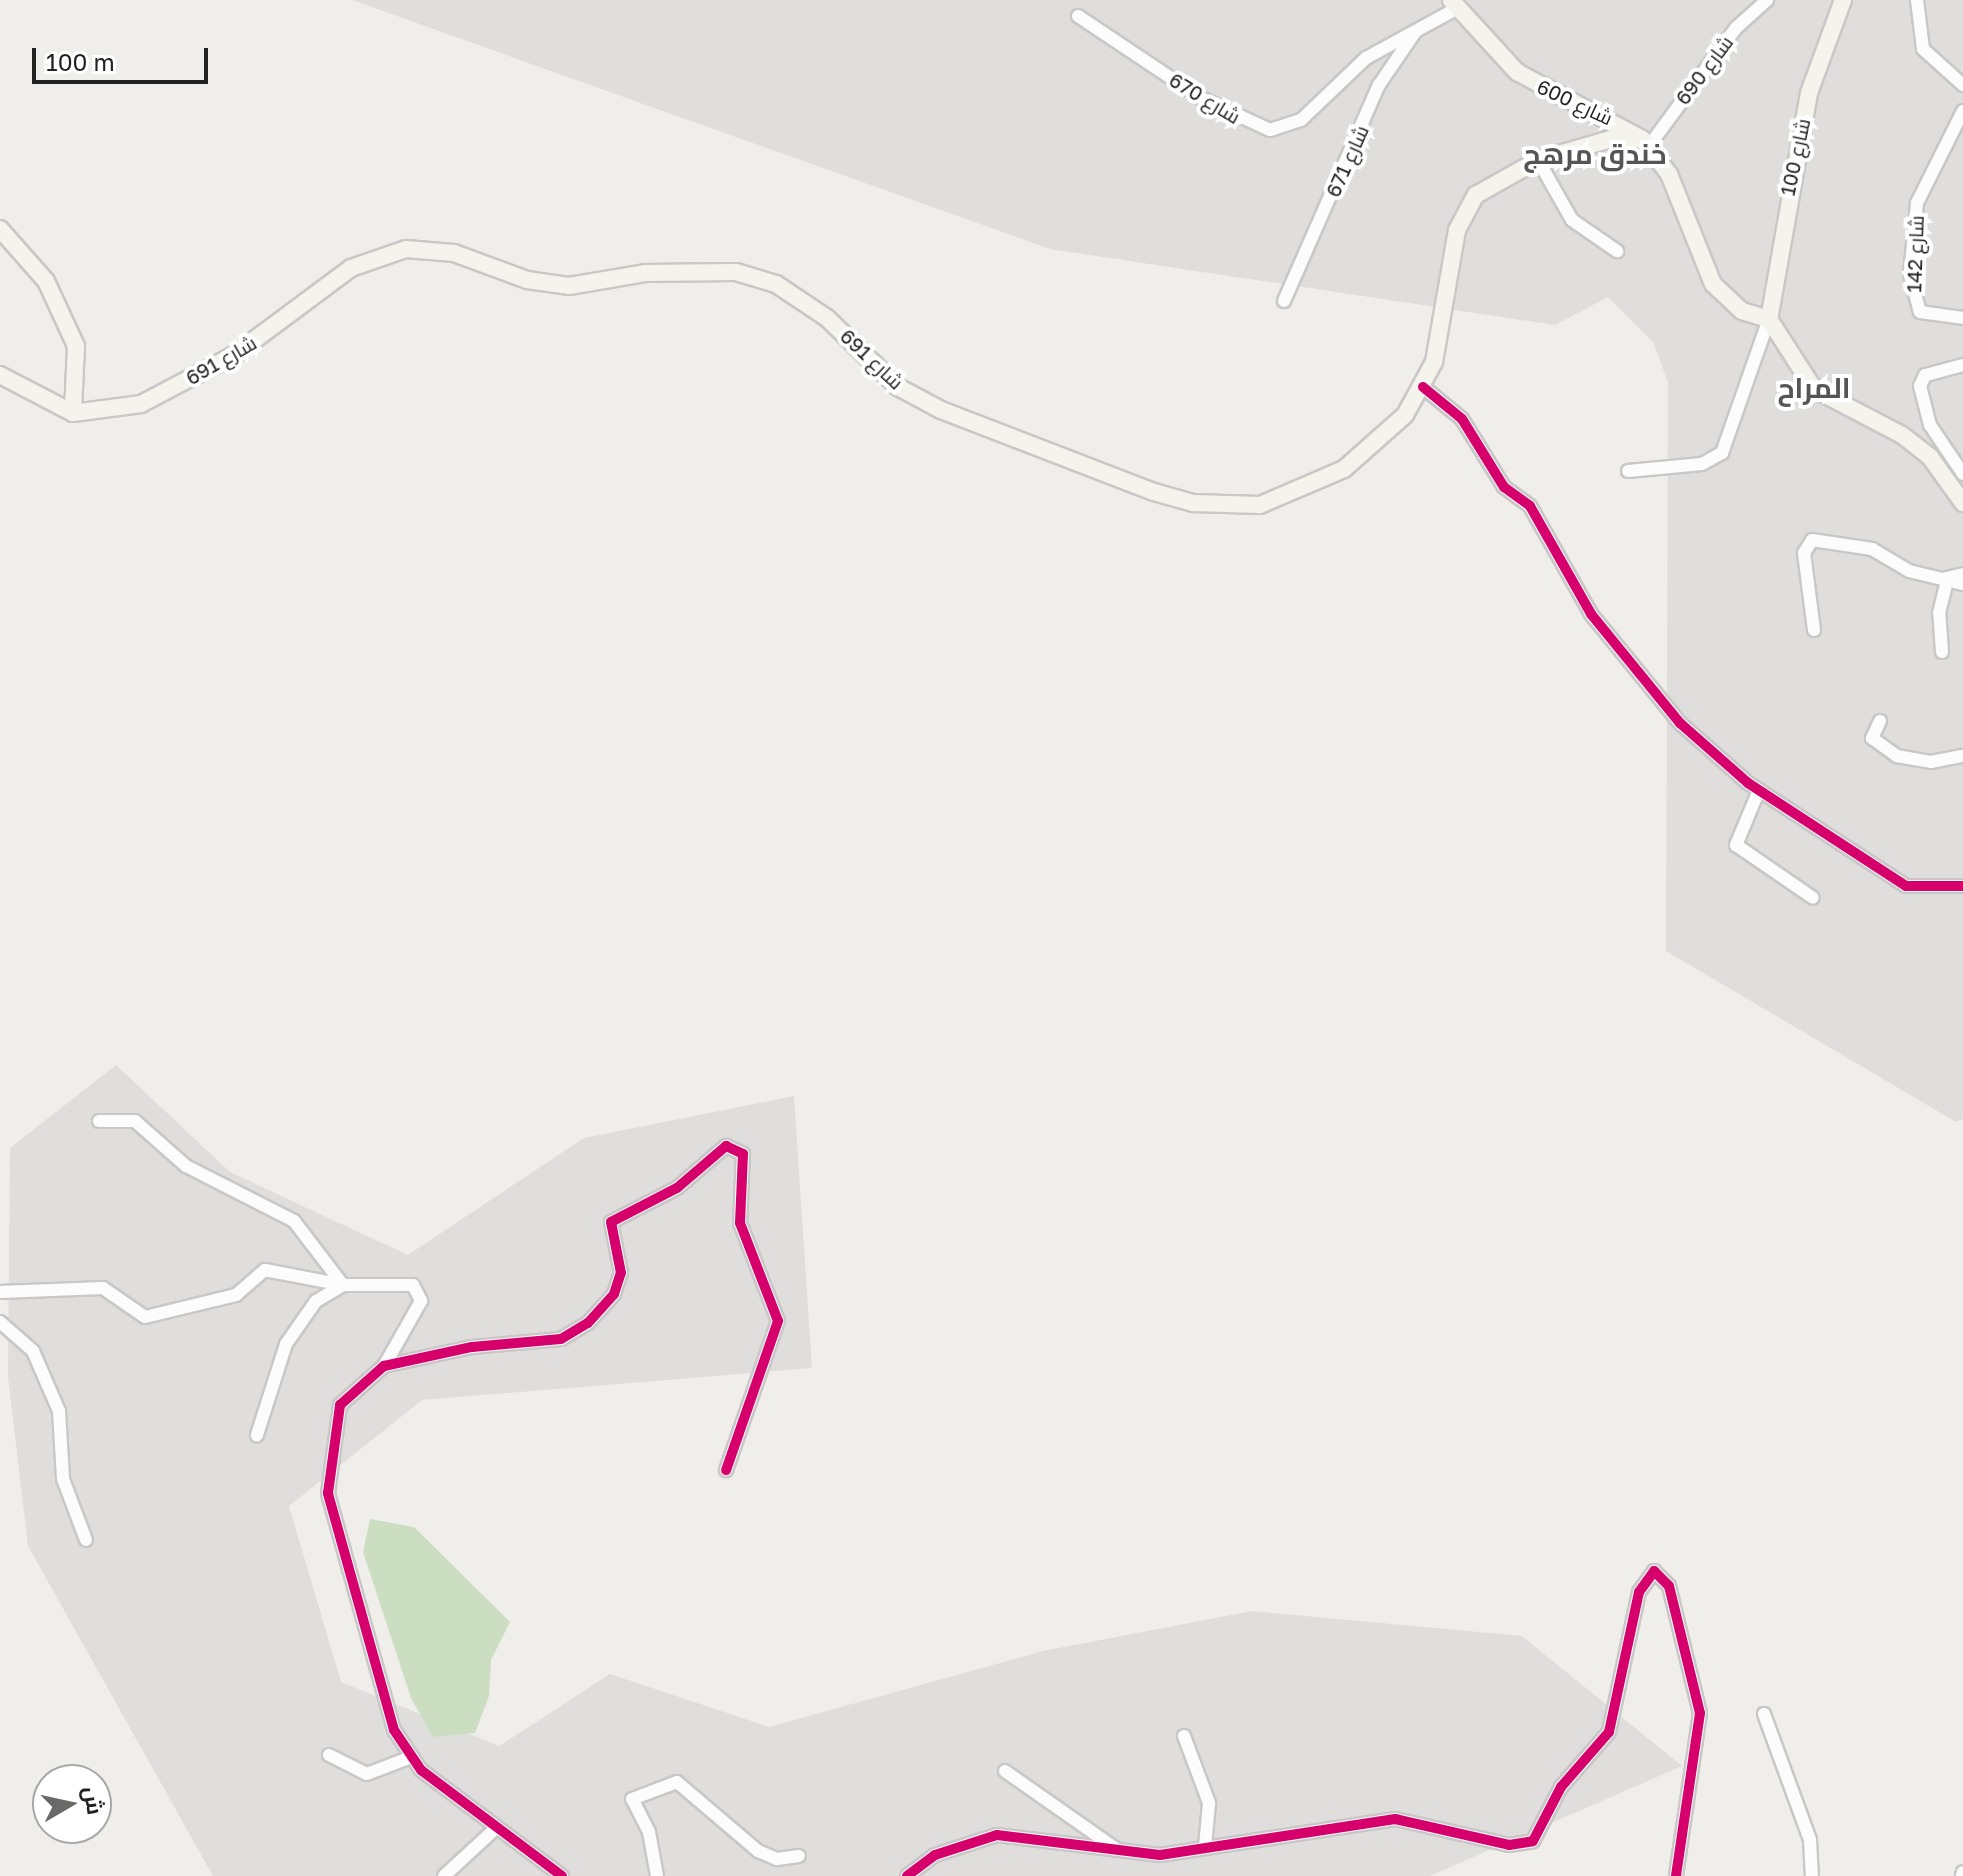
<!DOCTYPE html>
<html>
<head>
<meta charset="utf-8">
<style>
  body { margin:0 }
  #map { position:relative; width:1963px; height:1876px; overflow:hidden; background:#f0eeeb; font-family:"Golos Text",Cairo,sans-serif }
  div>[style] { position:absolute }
  .residential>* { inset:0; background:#dfdedc }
  .forest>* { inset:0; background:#cbdec1 }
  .roads { filter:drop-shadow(2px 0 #c9c8c7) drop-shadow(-2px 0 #c9c8c7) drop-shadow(0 2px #c9c8c7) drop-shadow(0 -2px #c9c8c7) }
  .minor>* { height:12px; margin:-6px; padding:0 6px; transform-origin:6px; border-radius:6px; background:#fdfcfc }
  .secondary>* { height:16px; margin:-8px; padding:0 8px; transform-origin:8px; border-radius:8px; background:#f4f4ed }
  .cycleway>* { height:10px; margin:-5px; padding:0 5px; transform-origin:5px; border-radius:5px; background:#d6006c }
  span { translate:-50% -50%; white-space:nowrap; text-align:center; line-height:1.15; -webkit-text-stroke:8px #fff; paint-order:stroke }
  .street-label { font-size:20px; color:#222 }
  .district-label { font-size:28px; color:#555; font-weight:700 }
  .north { position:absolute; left:32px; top:1764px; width:80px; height:80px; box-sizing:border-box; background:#fff; border:2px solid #a7a7a7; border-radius:50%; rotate:81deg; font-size:22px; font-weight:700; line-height:32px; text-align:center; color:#222 }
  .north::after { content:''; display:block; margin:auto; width:28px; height:36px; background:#6a6968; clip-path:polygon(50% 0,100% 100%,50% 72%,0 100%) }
  .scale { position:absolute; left:32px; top:48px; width:176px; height:36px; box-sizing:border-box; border:4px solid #222; border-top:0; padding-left:10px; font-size:24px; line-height:28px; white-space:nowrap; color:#222; -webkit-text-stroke:6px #fff; paint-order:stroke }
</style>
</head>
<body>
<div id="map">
  <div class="residential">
    <i style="clip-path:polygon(352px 0,1963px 0,1963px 1119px,1956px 1122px,1666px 951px,1668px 382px,1653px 342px,1608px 297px,1555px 325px,1050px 249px)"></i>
    <i style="clip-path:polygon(116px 1065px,230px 1172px,408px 1255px,584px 1138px,794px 1096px,812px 1368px,422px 1400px,289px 1506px,341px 1682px,499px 1746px,610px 1674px,769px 1727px,1043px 1651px,1252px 1611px,1522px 1636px,1682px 1766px,1430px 1876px,213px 1876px,28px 1546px,8px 1377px,10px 1148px)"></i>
  </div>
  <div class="forest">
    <i style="clip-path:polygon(370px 1519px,414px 1527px,510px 1622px,491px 1660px,489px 1696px,475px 1733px,433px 1737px,411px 1698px,363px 1552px)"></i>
  </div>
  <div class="roads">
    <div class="minor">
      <i style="left:1917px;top:0;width:49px;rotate:83deg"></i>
      <i style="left:1923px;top:49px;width:54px;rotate:42deg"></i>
      <i style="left:1078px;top:16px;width:148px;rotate:33.7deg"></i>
      <i style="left:1201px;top:98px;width:76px;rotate:24.9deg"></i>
      <i style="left:1270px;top:130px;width:33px;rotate:-18deg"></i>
      <i style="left:1301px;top:120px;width:90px;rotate:-43.6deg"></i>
      <i style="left:1366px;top:58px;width:100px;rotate:-28.6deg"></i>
      <i style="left:1963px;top:111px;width:103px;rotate:116.6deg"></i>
      <i style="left:1917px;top:203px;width:72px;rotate:95.6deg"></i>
      <i style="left:1910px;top:275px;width:38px;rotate:75deg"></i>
      <i style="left:1920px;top:312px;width:43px;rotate:7.9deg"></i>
      <i style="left:1649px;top:146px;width:147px;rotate:-53.6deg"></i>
      <i style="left:1736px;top:28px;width:42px;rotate:-42.1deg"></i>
      <i style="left:1538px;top:160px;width:69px;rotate:60.5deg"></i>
      <i style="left:1572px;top:220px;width:55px;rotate:34.6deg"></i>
      <i style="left:1284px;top:301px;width:236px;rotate:-66.3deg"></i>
      <i style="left:1379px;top:85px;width:64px;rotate:-55.8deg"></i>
      <i style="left:1963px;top:365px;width:39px;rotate:165deg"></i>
      <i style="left:1925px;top:375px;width:12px;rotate:114deg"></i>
      <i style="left:1920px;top:386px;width:40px;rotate:75.6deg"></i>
      <i style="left:1930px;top:425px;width:59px;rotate:56deg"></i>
      <i style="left:1423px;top:387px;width:50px;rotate:39.4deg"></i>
      <i style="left:1462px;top:419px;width:80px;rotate:58.3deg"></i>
      <i style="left:1504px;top:487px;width:32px;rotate:36deg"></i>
      <i style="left:1530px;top:506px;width:124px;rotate:60.5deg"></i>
      <i style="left:1591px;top:614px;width:141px;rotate:50.8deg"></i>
      <i style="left:1680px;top:723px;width:91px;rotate:41.4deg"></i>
      <i style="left:1748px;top:783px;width:189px;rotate:33.1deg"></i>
      <i style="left:1906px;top:886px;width:57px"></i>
      <i style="left:1628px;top:471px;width:74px;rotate:-5.4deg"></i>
      <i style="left:1702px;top:464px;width:23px;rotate:-29deg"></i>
      <i style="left:1722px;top:453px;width:142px;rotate:-70.7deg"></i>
      <i style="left:1942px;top:579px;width:22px;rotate:-13deg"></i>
      <i style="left:1814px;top:630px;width:78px;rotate:-97.4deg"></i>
      <i style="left:1804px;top:553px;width:15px;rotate:-58deg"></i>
      <i style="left:1812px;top:540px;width:61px;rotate:8.5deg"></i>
      <i style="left:1872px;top:549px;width:43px;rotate:30.7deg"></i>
      <i style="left:1909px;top:571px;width:56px;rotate:13.5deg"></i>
      <i style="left:1942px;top:652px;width:39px;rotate:-94deg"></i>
      <i style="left:1939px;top:613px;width:36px;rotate:-76deg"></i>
      <i style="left:1880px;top:721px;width:19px;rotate:115deg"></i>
      <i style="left:1872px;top:738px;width:31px;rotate:36deg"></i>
      <i style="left:1897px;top:756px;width:35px;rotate:10deg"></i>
      <i style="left:1931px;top:762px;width:33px;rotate:-11deg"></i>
      <i style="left:1759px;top:790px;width:60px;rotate:112.7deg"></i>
      <i style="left:1736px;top:845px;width:93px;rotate:34.5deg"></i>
      <i style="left:99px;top:1121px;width:36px"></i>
      <i style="left:135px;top:1121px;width:68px;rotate:41.4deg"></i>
      <i style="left:186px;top:1166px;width:121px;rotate:27deg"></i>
      <i style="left:294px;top:1221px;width:81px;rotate:52.6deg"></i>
      <i style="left:343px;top:1285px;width:31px;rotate:149deg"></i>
      <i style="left:316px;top:1301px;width:52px;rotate:124.9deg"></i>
      <i style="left:286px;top:1344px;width:96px;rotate:107.7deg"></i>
      <i style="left:0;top:1292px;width:103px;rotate:-2.2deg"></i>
      <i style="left:103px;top:1288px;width:51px;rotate:34.6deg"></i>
      <i style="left:145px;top:1317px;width:94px;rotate:-13.6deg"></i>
      <i style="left:236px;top:1295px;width:38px;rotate:-41deg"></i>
      <i style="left:265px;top:1270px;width:79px;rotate:10.9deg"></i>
      <i style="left:343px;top:1285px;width:70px"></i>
      <i style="left:413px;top:1285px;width:18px;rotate:63deg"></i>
      <i style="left:421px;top:1301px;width:75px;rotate:119.6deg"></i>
      <i style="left:0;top:1322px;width:44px;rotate:41.3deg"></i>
      <i style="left:33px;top:1351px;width:65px;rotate:66.6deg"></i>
      <i style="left:59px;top:1411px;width:68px;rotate:86.6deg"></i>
      <i style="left:63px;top:1479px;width:65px;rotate:69.3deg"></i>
      <i style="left:1764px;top:1714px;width:134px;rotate:69.9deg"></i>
      <i style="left:1810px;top:1840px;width:36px;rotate:87deg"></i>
      <i style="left:1184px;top:1736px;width:72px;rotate:69.5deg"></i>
      <i style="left:1209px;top:1803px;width:44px;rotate:95.2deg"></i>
      <i style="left:329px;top:1755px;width:42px;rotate:26.6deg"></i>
      <i style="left:367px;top:1774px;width:47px;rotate:-21.1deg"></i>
      <i style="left:1005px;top:1771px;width:134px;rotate:35deg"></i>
      <i style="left:444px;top:1876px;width:71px;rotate:-42.7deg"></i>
      <i style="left:562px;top:1876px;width:176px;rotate:-143.1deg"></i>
      <i style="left:421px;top:1770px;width:48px;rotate:-124deg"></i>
      <i style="left:394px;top:1730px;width:246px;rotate:-105.6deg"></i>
      <i style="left:328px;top:1493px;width:89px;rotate:-82.2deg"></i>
      <i style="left:340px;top:1405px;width:59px;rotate:-41.6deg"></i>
      <i style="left:384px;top:1366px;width:90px;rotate:-12.2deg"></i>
      <i style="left:472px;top:1347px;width:89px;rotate:-5.1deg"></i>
      <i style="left:561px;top:1339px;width:31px;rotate:-31deg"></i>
      <i style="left:588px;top:1323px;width:39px;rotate:-48deg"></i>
      <i style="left:614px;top:1294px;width:22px;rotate:-72deg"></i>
      <i style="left:621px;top:1273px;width:52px;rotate:-101.1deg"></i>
      <i style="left:611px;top:1222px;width:74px;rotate:-27.3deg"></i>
      <i style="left:677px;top:1188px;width:65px;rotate:-40.6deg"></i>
      <i style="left:726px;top:1146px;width:19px;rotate:25deg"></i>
      <i style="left:743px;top:1154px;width:69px;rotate:92.5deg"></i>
      <i style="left:740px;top:1223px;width:105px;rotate:68.8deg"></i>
      <i style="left:778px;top:1321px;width:158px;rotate:109.2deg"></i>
      <i style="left:657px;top:1876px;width:45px;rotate:-100.3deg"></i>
      <i style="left:649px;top:1832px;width:37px;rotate:-117deg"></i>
      <i style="left:632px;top:1799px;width:48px;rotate:-20.7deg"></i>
      <i style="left:677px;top:1782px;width:106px;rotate:40.4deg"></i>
      <i style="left:758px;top:1851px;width:21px;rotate:23deg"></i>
      <i style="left:777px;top:1859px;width:22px;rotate:-8deg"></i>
      <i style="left:907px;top:1876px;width:35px;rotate:-37deg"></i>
      <i style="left:935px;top:1855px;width:65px;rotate:-17.9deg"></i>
      <i style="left:997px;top:1835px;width:164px;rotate:7deg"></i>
      <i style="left:1160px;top:1855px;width:238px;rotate:-8.7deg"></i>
      <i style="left:1395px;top:1819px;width:117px;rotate:12.8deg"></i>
      <i style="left:1509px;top:1845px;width:24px;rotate:-9deg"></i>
      <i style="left:1533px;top:1841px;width:61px;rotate:-62.6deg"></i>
      <i style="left:1561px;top:1787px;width:73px;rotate:-48.9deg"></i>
      <i style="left:1609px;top:1732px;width:143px;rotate:-77.9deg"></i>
      <i style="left:1639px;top:1592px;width:26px;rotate:-54deg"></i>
      <i style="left:1654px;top:1571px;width:21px;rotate:45deg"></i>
      <i style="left:1669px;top:1586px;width:131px;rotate:76.3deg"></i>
      <i style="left:1700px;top:1713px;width:165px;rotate:98.4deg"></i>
      <i style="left:1962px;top:1876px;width:4px;rotate:-76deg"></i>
    </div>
    <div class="secondary">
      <i style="left:1451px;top:0;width:98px;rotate:47.5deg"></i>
      <i style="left:1517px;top:72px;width:142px;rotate:28.2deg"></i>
      <i style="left:1642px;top:139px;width:44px;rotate:52.4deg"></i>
      <i style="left:1669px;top:174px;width:118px;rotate:68.2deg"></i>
      <i style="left:1713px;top:284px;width:40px;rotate:43deg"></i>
      <i style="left:1742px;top:311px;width:28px;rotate:17deg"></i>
      <i style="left:1843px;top:0;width:99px;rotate:110.1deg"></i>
      <i style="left:1809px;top:93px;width:230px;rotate:100deg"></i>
      <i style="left:1769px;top:319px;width:83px;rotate:57.3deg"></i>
      <i style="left:1814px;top:389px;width:99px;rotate:27.6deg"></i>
      <i style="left:1902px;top:435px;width:36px;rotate:38deg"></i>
      <i style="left:1930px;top:457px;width:57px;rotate:54.3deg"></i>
      <i style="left:0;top:229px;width:69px;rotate:48.5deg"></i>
      <i style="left:46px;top:281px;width:72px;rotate:65.2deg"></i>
      <i style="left:76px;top:346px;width:67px;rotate:92.6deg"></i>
      <i style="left:0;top:375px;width:82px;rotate:27.5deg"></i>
      <i style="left:73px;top:413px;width:69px;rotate:-7.5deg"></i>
      <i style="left:141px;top:404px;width:105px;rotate:-27.8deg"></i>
      <i style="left:234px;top:355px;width:146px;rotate:-36.6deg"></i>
      <i style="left:351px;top:268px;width:58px;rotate:-19.1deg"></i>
      <i style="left:406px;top:249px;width:48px;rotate:4.8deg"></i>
      <i style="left:454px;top:253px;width:78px;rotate:20.3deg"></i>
      <i style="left:527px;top:280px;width:42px;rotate:8.1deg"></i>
      <i style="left:569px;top:286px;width:77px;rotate:-9.7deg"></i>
      <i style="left:645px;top:273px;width:91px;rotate:-0.6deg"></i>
      <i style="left:736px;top:272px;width:42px;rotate:16.7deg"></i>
      <i style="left:776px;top:284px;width:61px;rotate:33.7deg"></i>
      <i style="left:827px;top:318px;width:99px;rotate:44.2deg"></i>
      <i style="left:898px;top:387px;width:49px;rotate:28.1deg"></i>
      <i style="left:941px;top:410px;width:228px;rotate:21.1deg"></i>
      <i style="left:1154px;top:492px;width:41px;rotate:15.8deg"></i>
      <i style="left:1193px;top:503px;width:67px;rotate:1.7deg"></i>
      <i style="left:1260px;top:505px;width:91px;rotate:-23.2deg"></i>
      <i style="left:1344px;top:469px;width:81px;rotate:-41.5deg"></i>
      <i style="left:1405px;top:415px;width:60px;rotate:-61.3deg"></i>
      <i style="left:1434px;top:362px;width:134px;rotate:-80.1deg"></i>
      <i style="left:1457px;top:230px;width:40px;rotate:-62deg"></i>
      <i style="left:1476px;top:195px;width:71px;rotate:-29.4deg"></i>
      <i style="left:1538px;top:160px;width:76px;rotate:-16deg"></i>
      <i style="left:1611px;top:139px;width:31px"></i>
    </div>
  </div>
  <div class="cycleway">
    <i style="left:1423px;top:387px;width:50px;rotate:39.4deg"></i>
    <i style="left:1462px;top:419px;width:80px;rotate:58.3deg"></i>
    <i style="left:1504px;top:487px;width:32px;rotate:36deg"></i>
    <i style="left:1530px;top:506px;width:124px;rotate:60.5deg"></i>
    <i style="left:1591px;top:614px;width:141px;rotate:50.8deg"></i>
    <i style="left:1680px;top:723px;width:91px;rotate:41.4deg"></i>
    <i style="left:1748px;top:783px;width:189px;rotate:33.1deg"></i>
    <i style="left:1906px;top:886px;width:57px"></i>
    <i style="left:562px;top:1876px;width:176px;rotate:-143.1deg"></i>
    <i style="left:421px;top:1770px;width:48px;rotate:-124deg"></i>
    <i style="left:394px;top:1730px;width:246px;rotate:-105.6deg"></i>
    <i style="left:328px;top:1493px;width:89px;rotate:-82.2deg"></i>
    <i style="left:340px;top:1405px;width:59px;rotate:-41.6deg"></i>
    <i style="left:384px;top:1366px;width:90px;rotate:-12.2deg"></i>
    <i style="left:472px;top:1347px;width:89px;rotate:-5.1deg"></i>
    <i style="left:561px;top:1339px;width:31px;rotate:-31deg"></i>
    <i style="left:588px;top:1323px;width:39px;rotate:-48deg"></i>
    <i style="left:614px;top:1294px;width:22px;rotate:-72deg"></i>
    <i style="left:621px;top:1273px;width:52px;rotate:-101.1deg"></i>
    <i style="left:611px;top:1222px;width:74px;rotate:-27.3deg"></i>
    <i style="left:677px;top:1188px;width:65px;rotate:-40.6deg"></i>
    <i style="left:726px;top:1146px;width:19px;rotate:25deg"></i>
    <i style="left:743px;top:1154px;width:69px;rotate:92.5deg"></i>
    <i style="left:740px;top:1223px;width:105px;rotate:68.8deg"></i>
    <i style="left:778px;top:1321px;width:158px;rotate:109.2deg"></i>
    <i style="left:907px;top:1876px;width:35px;rotate:-37deg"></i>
    <i style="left:935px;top:1855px;width:65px;rotate:-17.9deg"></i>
    <i style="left:997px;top:1835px;width:164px;rotate:7deg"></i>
    <i style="left:1160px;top:1855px;width:238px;rotate:-8.7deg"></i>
    <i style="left:1395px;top:1819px;width:117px;rotate:12.8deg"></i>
    <i style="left:1509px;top:1845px;width:24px;rotate:-9deg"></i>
    <i style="left:1533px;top:1841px;width:61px;rotate:-62.6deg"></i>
    <i style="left:1561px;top:1787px;width:73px;rotate:-48.9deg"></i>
    <i style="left:1609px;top:1732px;width:143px;rotate:-77.9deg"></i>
    <i style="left:1639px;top:1592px;width:26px;rotate:-54deg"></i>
    <i style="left:1654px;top:1571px;width:21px;rotate:45deg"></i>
    <i style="left:1669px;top:1586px;width:131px;rotate:76.3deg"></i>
    <i style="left:1700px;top:1713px;width:165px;rotate:98.4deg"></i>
  </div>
  <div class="street-label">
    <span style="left:1704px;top:70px;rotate:-53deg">شارع 690</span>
    <span style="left:1205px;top:98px;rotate:31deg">شارع 670</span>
    <span style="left:1575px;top:102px;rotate:25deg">شارع 600</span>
    <span style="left:1795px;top:157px;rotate:-78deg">شارع 100</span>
    <span style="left:1347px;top:161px;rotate:-66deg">شارع 671</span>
    <span style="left:1915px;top:254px;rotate:-88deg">شارع 142</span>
    <span style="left:872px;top:359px;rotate:43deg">شارع 691</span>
    <span style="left:221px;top:360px;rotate:-30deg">شارع 691</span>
  </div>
  <div class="district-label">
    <span style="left:1595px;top:154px">خندق مرهج</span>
    <span style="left:1814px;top:388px">المراح</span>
  </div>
  <div class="north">ش</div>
  <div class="scale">100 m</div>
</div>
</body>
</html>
